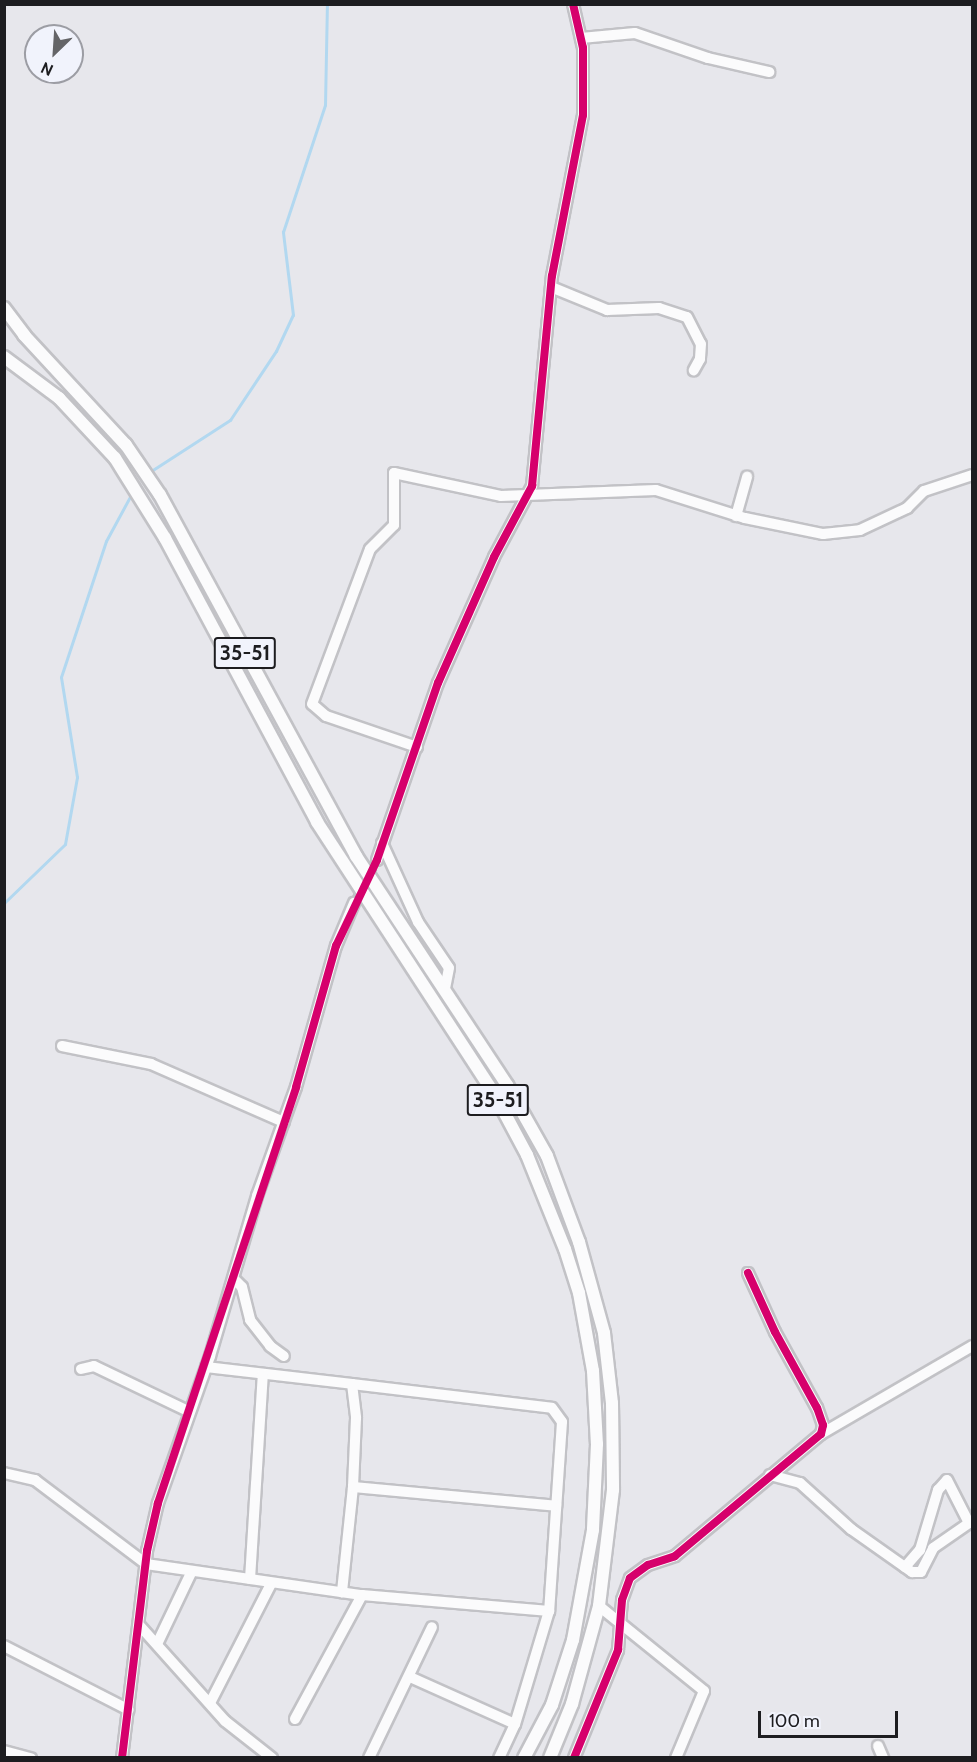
<!DOCTYPE html>
<html>
<head>
<meta charset="utf-8">
<style>
  body { margin:0 }
  #map { position:relative; width:977px; height:1762px; overflow:hidden; background:#e7e7ec; font-family:Cabin,sans-serif }
  div>[style] { position:absolute }
  .stream>* { height:3px; margin:-1.5px; padding:0 1.5px; transform-origin:1.5px; border-radius:1.5px; background:#b2d8f0 }
  .minor-tunnel>* { height:10px; margin-top:-5px; transform-origin:0; background:repeating-linear-gradient(90deg,#bfbfc3 0 10px,transparent 0 15px) }
  .roads { filter:drop-shadow(2px 0 #c2c2c6) drop-shadow(-2px 0 #c2c2c6) drop-shadow(0 2px #c2c2c6) drop-shadow(0 -2px #c2c2c6) }
  .minor>* { height:10px; margin:-5px; padding:0 5px; transform-origin:5px; border-radius:5px; background:#fbfbfc }
  .major>* { height:12px; margin:-6px; padding:0 6px; transform-origin:6px; border-radius:6px; background:#fbfbfc }
  .cycleway>* { height:8px; margin:-4px; padding:0 4px; transform-origin:4px; border-radius:4px; background:#d6006c }
  span { translate:-50% -50%; white-space:nowrap; text-align:center; line-height:1.15; -webkit-text-stroke:4.5px #f1f3fc; paint-order:stroke }
  .shield-label span { padding:2px 4px; background:#f1f3fc; border:2px solid; border-radius:4px; -webkit-text-stroke-width:0 }
  .shield-label { font-size:21px; color:#1d1d20; font-weight:700 }
  .frame { position:absolute; inset:0; border:6px solid #1d1d20; pointer-events:none }
  .north { position:absolute; left:24px; top:24px; width:60px; height:60px; box-sizing:border-box; background:#f1f3fc; border:2px solid #9c9da4; border-radius:50%; rotate:205deg; font-size:16px; font-weight:700; line-height:24px; text-align:center; color:#1d1d20 }
  .north::after { content:''; display:block; margin:auto; width:21px; height:27px; background:#646467; clip-path:polygon(50% 0,100% 100%,50% 72%,0 100%) }
  .scale { position:absolute; left:758px; top:1711px; width:140px; height:27px; box-sizing:border-box; border:3px solid #1d1d20; border-top:0; padding-left:8px; font-size:18px; line-height:21px; white-space:nowrap; color:#1d1d20; -webkit-text-stroke:4px #f1f3fc; paint-order:stroke }
</style>
</head>
<body>
<div id="map">
  <div class="stream">
    <i style="left:148px;top:473px;width:98px;rotate:-32.9deg"></i>
    <i style="left:230px;top:420px;width:83px;rotate:-56.3deg"></i>
    <i style="left:276px;top:351px;width:40px;rotate:-65deg"></i>
    <i style="left:293px;top:315px;width:84px;rotate:-96.9deg"></i>
    <i style="left:283px;top:232px;width:134px;rotate:-71.7deg"></i>
    <i style="left:325px;top:105px;width:101px;rotate:-88.9deg"></i>
    <i style="left:4px;top:903px;width:85px;rotate:-44deg"></i>
    <i style="left:65px;top:844px;width:68px;rotate:-79.8deg"></i>
    <i style="left:77px;top:777px;width:101px;rotate:-99.1deg"></i>
    <i style="left:61px;top:677px;width:143px;rotate:-71.7deg"></i>
    <i style="left:106px;top:541px;width:57px;rotate:-61.6deg"></i>
  </div>
  <div class="minor-tunnel">
    <i style="left:354px;top:903px;width:49px;rotate:-61.9deg"></i>
  </div>
  <div class="roads">
    <div class="minor">
      <i style="left:581px;top:38px;width:54px;rotate:-5.3deg"></i>
      <i style="left:635px;top:33px;width:77px;rotate:18.9deg"></i>
      <i style="left:708px;top:58px;width:63px;rotate:12.9deg"></i>
      <i style="left:551px;top:287px;width:61px;rotate:22.3deg"></i>
      <i style="left:607px;top:310px;width:52px;rotate:-2.2deg"></i>
      <i style="left:659px;top:308px;width:29px;rotate:18deg"></i>
      <i style="left:687px;top:317px;width:30px;rotate:63deg"></i>
      <i style="left:701px;top:344px;width:15px;rotate:94deg"></i>
      <i style="left:700px;top:359px;width:13px;rotate:119deg"></i>
      <i style="left:736px;top:516px;width:41px;rotate:-74.2deg"></i>
      <i style="left:417px;top:747px;width:96px;rotate:-161.2deg"></i>
      <i style="left:326px;top:716px;width:18px;rotate:-139deg"></i>
      <i style="left:312px;top:704px;width:165px;rotate:-69.5deg"></i>
      <i style="left:370px;top:549px;width:34px;rotate:-45deg"></i>
      <i style="left:394px;top:525px;width:52px;rotate:-90deg"></i>
      <i style="left:394px;top:473px;width:109px;rotate:12.1deg"></i>
      <i style="left:501px;top:496px;width:155px;rotate:-2.2deg"></i>
      <i style="left:656px;top:490px;width:93px;rotate:17.5deg"></i>
      <i style="left:745px;top:518px;width:80px;rotate:11.6deg"></i>
      <i style="left:823px;top:534px;width:37px;rotate:-6deg"></i>
      <i style="left:860px;top:530px;width:52px;rotate:-25.1deg"></i>
      <i style="left:907px;top:508px;width:24px;rotate:-45deg"></i>
      <i style="left:924px;top:491px;width:51px;rotate:-18.4deg"></i>
      <i style="left:382px;top:843px;width:87px;rotate:65.5deg"></i>
      <i style="left:418px;top:922px;width:55px;rotate:56deg"></i>
      <i style="left:449px;top:968px;width:21px;rotate:101deg"></i>
      <i style="left:377px;top:860px;width:187px;rotate:-71deg"></i>
      <i style="left:438px;top:683px;width:138px;rotate:-66deg"></i>
      <i style="left:494px;top:557px;width:81px;rotate:-61.8deg"></i>
      <i style="left:532px;top:486px;width:211px;rotate:-84.6deg"></i>
      <i style="left:552px;top:276px;width:164px;rotate:-79.1deg"></i>
      <i style="left:583px;top:115px;width:67px;rotate:-90deg"></i>
      <i style="left:583px;top:48px;width:45px;rotate:-102.8deg"></i>
      <i style="left:62px;top:1046px;width:91px;rotate:11.4deg"></i>
      <i style="left:151px;top:1064px;width:145px;rotate:23.6deg"></i>
      <i style="left:234px;top:1279px;width:11px;rotate:45deg"></i>
      <i style="left:242px;top:1287px;width:34px;rotate:76deg"></i>
      <i style="left:250px;top:1320px;width:33px;rotate:52deg"></i>
      <i style="left:270px;top:1346px;width:17px;rotate:36deg"></i>
      <i style="left:206px;top:1367px;width:147px;rotate:6.6deg"></i>
      <i style="left:352px;top:1384px;width:34px;rotate:83deg"></i>
      <i style="left:356px;top:1418px;width:69px;rotate:92.5deg"></i>
      <i style="left:353px;top:1487px;width:106px;rotate:96deg"></i>
      <i style="left:81px;top:1369px;width:13px;rotate:-13deg"></i>
      <i style="left:94px;top:1366px;width:106px;rotate:25.6deg"></i>
      <i style="left:352px;top:1384px;width:201px;rotate:6.8deg"></i>
      <i style="left:552px;top:1408px;width:17px;rotate:54deg"></i>
      <i style="left:562px;top:1422px;width:189px;rotate:93.9deg"></i>
      <i style="left:549px;top:1611px;width:118px;rotate:106.7deg"></i>
      <i style="left:515px;top:1724px;width:38px;rotate:115deg"></i>
      <i style="left:821px;top:1434px;width:175px;rotate:-30.2deg"></i>
      <i style="left:4px;top:1473px;width:32px;rotate:13deg"></i>
      <i style="left:35px;top:1480px;width:139px;rotate:37.1deg"></i>
      <i style="left:146px;top:1564px;width:218px;rotate:8.2deg"></i>
      <i style="left:362px;top:1595px;width:188px;rotate:4.9deg"></i>
      <i style="left:770px;top:1475px;width:31px;rotate:15deg"></i>
      <i style="left:800px;top:1483px;width:69px;rotate:42deg"></i>
      <i style="left:851px;top:1529px;width:75px;rotate:35.2deg"></i>
      <i style="left:912px;top:1572px;width:9px"></i>
      <i style="left:921px;top:1572px;width:27px;rotate:-63deg"></i>
      <i style="left:933px;top:1548px;width:47px;rotate:-34.7deg"></i>
      <i style="left:353px;top:1487px;width:204px;rotate:5.3deg"></i>
      <i style="left:905px;top:1567px;width:23px;rotate:-49deg"></i>
      <i style="left:920px;top:1550px;width:63px;rotate:-73.3deg"></i>
      <i style="left:938px;top:1490px;width:13px;rotate:-48deg"></i>
      <i style="left:947px;top:1480px;width:48px;rotate:62.9deg"></i>
      <i style="left:250px;top:1579px;width:205px;rotate:-86.4deg"></i>
      <i style="left:599px;top:1606px;width:135px;rotate:39deg"></i>
      <i style="left:704px;top:1691px;width:73px;rotate:112.7deg"></i>
      <i style="left:140px;top:1626px;width:127px;rotate:48.2deg"></i>
      <i style="left:225px;top:1721px;width:60px;rotate:38.2deg"></i>
      <i style="left:157px;top:1644px;width:81px;rotate:-64.4deg"></i>
      <i style="left:4px;top:1646px;width:140px;rotate:27.1deg"></i>
      <i style="left:410px;top:1677px;width:115px;rotate:24.1deg"></i>
      <i style="left:210px;top:1703px;width:134px;rotate:-62.9deg"></i>
      <i style="left:295px;top:1719px;width:141px;rotate:-61.6deg"></i>
      <i style="left:878px;top:1746px;width:13px;rotate:67deg"></i>
      <i style="left:4px;top:1751px;width:28px;rotate:15deg"></i>
      <i style="left:122px;top:1758px;width:209px;rotate:-83.1deg"></i>
      <i style="left:147px;top:1551px;width:49px;rotate:-77.1deg"></i>
      <i style="left:158px;top:1503px;width:156px;rotate:-70.5deg"></i>
      <i style="left:210px;top:1356px;width:167px;rotate:-73.6deg"></i>
      <i style="left:257px;top:1196px;width:116px;rotate:-70.3deg"></i>
      <i style="left:296px;top:1087px;width:147px;rotate:-74.2deg"></i>
      <i style="left:336px;top:946px;width:47px;rotate:-67.3deg"></i>
      <i style="left:369px;top:1758px;width:145px;rotate:-64.3deg"></i>
      <i style="left:574px;top:1758px;width:117px;rotate:-67.8deg"></i>
      <i style="left:618px;top:1650px;width:50px;rotate:-85.4deg"></i>
      <i style="left:622px;top:1600px;width:23px;rotate:-70deg"></i>
      <i style="left:630px;top:1578px;width:22px;rotate:-36deg"></i>
      <i style="left:648px;top:1565px;width:28px;rotate:-18deg"></i>
      <i style="left:675px;top:1556px;width:190px;rotate:-39.9deg"></i>
      <i style="left:821px;top:1434px;width:9px;rotate:-77deg"></i>
      <i style="left:823px;top:1425px;width:18px;rotate:-109deg"></i>
      <i style="left:817px;top:1408px;width:87px;rotate:-118.9deg"></i>
      <i style="left:775px;top:1332px;width:65px;rotate:-114.6deg"></i>
    </div>
    <div class="major">
      <i style="left:4px;top:308px;width:34px;rotate:53deg"></i>
      <i style="left:24px;top:335px;width:150px;rotate:47.2deg"></i>
      <i style="left:126px;top:445px;width:60px;rotate:55.8deg"></i>
      <i style="left:160px;top:495px;width:411px;rotate:61.5deg"></i>
      <i style="left:356px;top:856px;width:274px;rotate:56.6deg"></i>
      <i style="left:507px;top:1085px;width:81px;rotate:60.6deg"></i>
      <i style="left:547px;top:1156px;width:92px;rotate:69.6deg"></i>
      <i style="left:579px;top:1242px;width:94px;rotate:74.6deg"></i>
      <i style="left:604px;top:1333px;width:70px;rotate:83.5deg"></i>
      <i style="left:612px;top:1403px;width:87px;rotate:89.3deg"></i>
      <i style="left:613px;top:1490px;width:117px;rotate:96.9deg"></i>
      <i style="left:599px;top:1606px;width:102px;rotate:105.4deg"></i>
      <i style="left:572px;top:1704px;width:58px;rotate:112.2deg"></i>
      <i style="left:4px;top:357px;width:69px;rotate:36.7deg"></i>
      <i style="left:59px;top:398px;width:82px;rotate:47deg"></i>
      <i style="left:115px;top:458px;width:94px;rotate:58deg"></i>
      <i style="left:165px;top:538px;width:322px;rotate:61.8deg"></i>
      <i style="left:317px;top:822px;width:326px;rotate:56.9deg"></i>
      <i style="left:495px;top:1095px;width:68px;rotate:61.9deg"></i>
      <i style="left:527px;top:1155px;width:101px;rotate:68deg"></i>
      <i style="left:565px;top:1249px;width:46px;rotate:72.3deg"></i>
      <i style="left:579px;top:1293px;width:79px;rotate:79.8deg"></i>
      <i style="left:593px;top:1371px;width:73px;rotate:86.9deg"></i>
      <i style="left:597px;top:1444px;width:86px;rotate:92.7deg"></i>
      <i style="left:593px;top:1530px;width:112px;rotate:100.3deg"></i>
      <i style="left:573px;top:1640px;width:68px;rotate:107.9deg"></i>
      <i style="left:552px;top:1705px;width:60px;rotate:117.8deg"></i>
    </div>
  </div>
  <div class="cycleway">
    <i style="left:122px;top:1758px;width:209px;rotate:-83.1deg"></i>
    <i style="left:147px;top:1551px;width:49px;rotate:-77.1deg"></i>
    <i style="left:158px;top:1503px;width:438px;rotate:-71.6deg"></i>
    <i style="left:296px;top:1087px;width:147px;rotate:-74.2deg"></i>
    <i style="left:336px;top:946px;width:95px;rotate:-64.5deg"></i>
    <i style="left:377px;top:860px;width:187px;rotate:-71deg"></i>
    <i style="left:438px;top:683px;width:138px;rotate:-66deg"></i>
    <i style="left:494px;top:557px;width:81px;rotate:-61.8deg"></i>
    <i style="left:532px;top:486px;width:211px;rotate:-84.6deg"></i>
    <i style="left:552px;top:276px;width:164px;rotate:-79.1deg"></i>
    <i style="left:583px;top:115px;width:67px;rotate:-90deg"></i>
    <i style="left:583px;top:48px;width:45px;rotate:-102.8deg"></i>
    <i style="left:574px;top:1758px;width:117px;rotate:-67.8deg"></i>
    <i style="left:618px;top:1650px;width:50px;rotate:-85.4deg"></i>
    <i style="left:622px;top:1600px;width:23px;rotate:-70deg"></i>
    <i style="left:630px;top:1578px;width:22px;rotate:-36deg"></i>
    <i style="left:648px;top:1565px;width:28px;rotate:-18deg"></i>
    <i style="left:675px;top:1556px;width:190px;rotate:-39.9deg"></i>
    <i style="left:821px;top:1434px;width:9px;rotate:-77deg"></i>
    <i style="left:823px;top:1425px;width:18px;rotate:-109deg"></i>
    <i style="left:817px;top:1408px;width:87px;rotate:-118.9deg"></i>
    <i style="left:775px;top:1332px;width:65px;rotate:-114.6deg"></i>
  </div>
  <div class="shield-label">
    <span style="left:245px;top:653px">35-51</span>
    <span style="left:498px;top:1100px">35-51</span>
  </div>
  <div class="frame"></div>
  <div class="north">N</div>
  <div class="scale">100 m</div>
</div>
</body>
</html>
